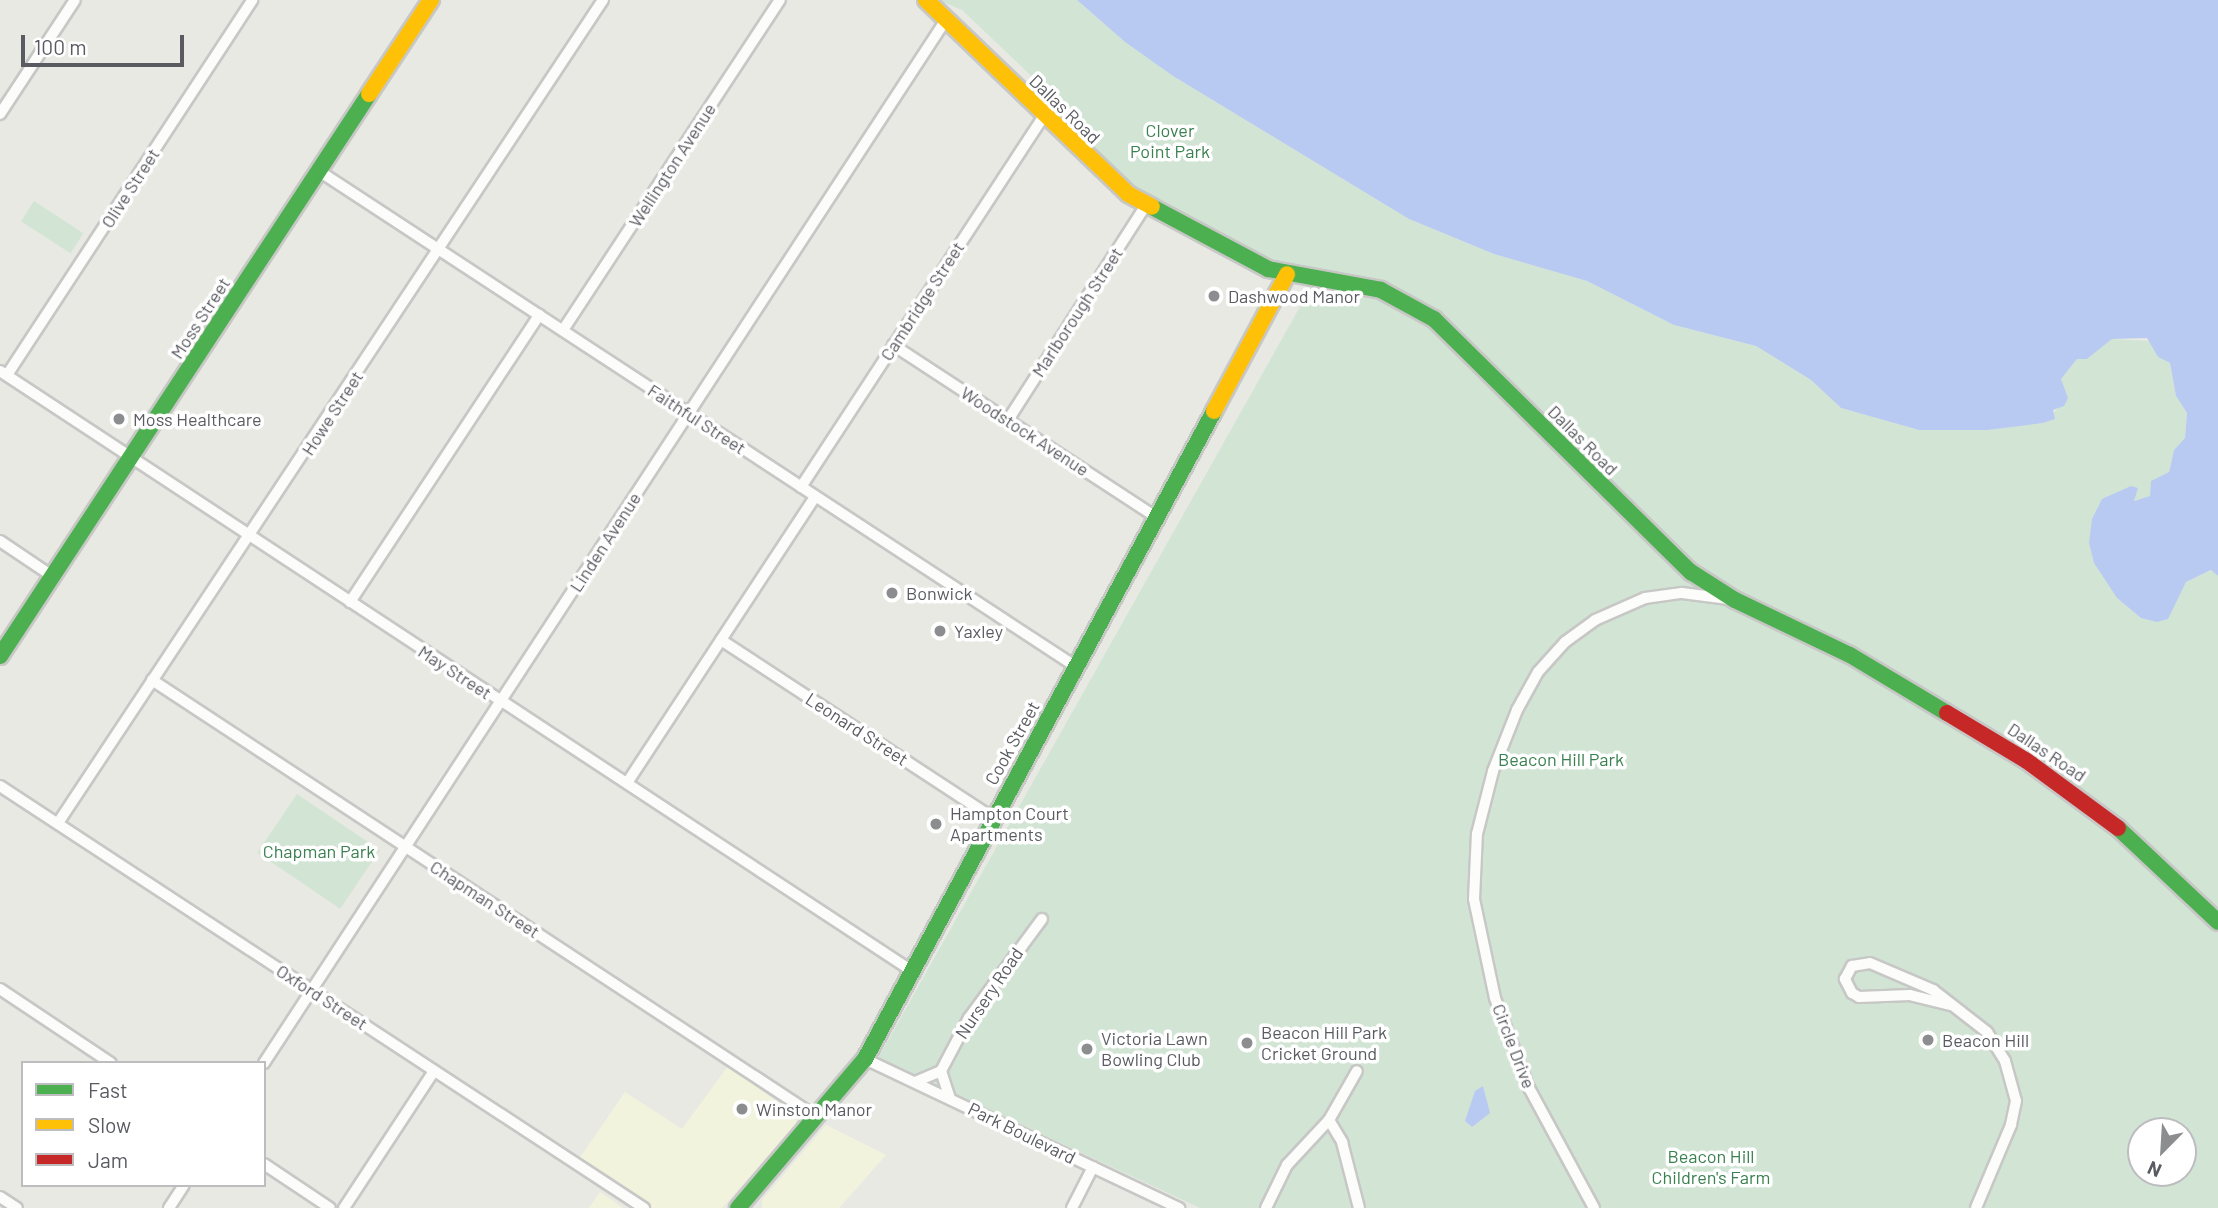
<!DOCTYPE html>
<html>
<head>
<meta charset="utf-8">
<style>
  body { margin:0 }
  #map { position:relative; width:2218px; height:1208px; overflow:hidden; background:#e9e9e4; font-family:Barlow,sans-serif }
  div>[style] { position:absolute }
  .commercial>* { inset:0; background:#f2f3dd }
  .green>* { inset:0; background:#d2e5d5; transform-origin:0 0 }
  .water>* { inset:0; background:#b9caf2 }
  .roads { filter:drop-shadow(2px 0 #c7c7c6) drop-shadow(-2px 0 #c7c7c6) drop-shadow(0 2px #c7c7c6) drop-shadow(0 -2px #c7c7c6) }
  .street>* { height:10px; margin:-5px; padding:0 5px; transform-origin:5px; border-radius:5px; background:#fcfcfb }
  .fast>* { height:16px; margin:-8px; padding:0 8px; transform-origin:8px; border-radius:8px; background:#4caf50 }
  .slow>* { height:16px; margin:-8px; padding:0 8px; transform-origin:8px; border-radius:8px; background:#ffc107 }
  .jam>* { height:16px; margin:-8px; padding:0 8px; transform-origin:8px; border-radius:8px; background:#c62828 }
  .dots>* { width:19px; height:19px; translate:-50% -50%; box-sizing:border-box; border:4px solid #fff; border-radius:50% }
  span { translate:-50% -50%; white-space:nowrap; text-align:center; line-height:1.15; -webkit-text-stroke:7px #fff; paint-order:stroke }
  .street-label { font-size:18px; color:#5a5b61 }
  .park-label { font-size:18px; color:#3b8050 }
  .poi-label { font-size:18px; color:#5a5b61 }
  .left { translate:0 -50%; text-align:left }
  .legend { position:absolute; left:21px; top:1061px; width:245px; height:126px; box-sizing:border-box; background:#fff; border:2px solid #bdbdc0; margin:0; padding:9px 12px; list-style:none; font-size:21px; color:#5a5b61 }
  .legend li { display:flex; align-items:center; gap:14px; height:35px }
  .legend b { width:35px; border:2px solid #bdbdc0 }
  .north { position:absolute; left:2127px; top:1117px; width:70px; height:70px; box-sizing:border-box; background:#fff; border:2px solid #bdbdc0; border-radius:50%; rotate:204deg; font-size:19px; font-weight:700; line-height:28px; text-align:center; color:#5a5b61 }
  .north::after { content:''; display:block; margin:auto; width:24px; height:32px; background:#8c8d8f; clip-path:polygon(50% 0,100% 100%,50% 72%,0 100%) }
  .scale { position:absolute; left:21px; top:35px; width:163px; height:32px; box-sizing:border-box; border:4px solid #5a5b61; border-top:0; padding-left:9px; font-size:21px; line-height:24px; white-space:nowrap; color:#5a5b61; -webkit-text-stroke:5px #fff; paint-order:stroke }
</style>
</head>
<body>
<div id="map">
  <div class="commercial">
    <i style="clip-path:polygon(728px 1066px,797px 1116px,796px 1124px,722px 1208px,653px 1208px,579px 1159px,625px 1092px,682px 1129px)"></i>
    <i style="clip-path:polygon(826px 1125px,886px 1155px,839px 1208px,762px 1208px,762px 1200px)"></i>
    <i style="clip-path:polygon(600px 1192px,623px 1208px,589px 1208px)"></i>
  </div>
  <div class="green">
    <i style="clip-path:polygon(evenodd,938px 0,1077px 0,1125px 42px,1173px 76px,1409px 219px,1494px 254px,1587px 281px,1674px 325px,1756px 346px,1811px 380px,1841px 408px,1919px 430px,1988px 430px,2043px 423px,2060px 406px,2061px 379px,2077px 359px,2087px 359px,2112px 339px,2152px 341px,2158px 357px,2170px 363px,2176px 396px,2187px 413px,2185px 438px,2174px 450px,2169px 472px,2150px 496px,2134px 501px,2135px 495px,2117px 493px,2117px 598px,2141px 618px,2169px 611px,2186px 582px,2212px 570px,2218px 576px,2218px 1208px,1200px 1208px,878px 1058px,1320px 271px,1261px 257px,1133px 187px,1068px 126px,1066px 109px,962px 10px,938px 0,2141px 1131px,2183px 1131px,2183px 1173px,2141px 1173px,2141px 1131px)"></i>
    <i style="left:34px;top:201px;width:59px;height:24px;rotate:33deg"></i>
    <i style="left:297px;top:794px;width:100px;height:71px;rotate:34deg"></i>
  </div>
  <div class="water">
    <i style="clip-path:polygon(1077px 0,2218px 0,2218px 576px,2211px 570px,2186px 582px,2168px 619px,2157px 622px,2141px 618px,2117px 598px,2094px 563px,2089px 543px,2092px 519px,2102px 499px,2131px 486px,2138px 488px,2134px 501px,2150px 496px,2151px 481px,2169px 472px,2174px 450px,2185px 438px,2187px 413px,2176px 396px,2170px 363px,2158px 357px,2147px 338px,2112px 339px,2087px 359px,2077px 359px,2061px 379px,2068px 398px,2064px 406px,2053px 410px,2055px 419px,2043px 423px,1988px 430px,1919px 430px,1841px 408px,1811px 380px,1756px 346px,1674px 325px,1587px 281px,1494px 254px,1409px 219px,1173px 76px,1125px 42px)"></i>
    <i style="clip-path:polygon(1483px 1086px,1490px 1113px,1472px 1127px,1465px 1121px,1475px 1091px)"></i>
  </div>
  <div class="roads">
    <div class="street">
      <i style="left:0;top:114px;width:136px;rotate:-56.7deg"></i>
      <i style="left:319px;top:171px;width:904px;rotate:33.22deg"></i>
      <i style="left:563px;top:330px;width:395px;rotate:-56.7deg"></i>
      <i style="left:893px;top:345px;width:314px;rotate:33.2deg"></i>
      <i style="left:0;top:371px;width:1092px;rotate:33.34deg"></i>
      <i style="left:7px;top:375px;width:448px;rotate:-56.8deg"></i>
      <i style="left:1008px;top:420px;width:255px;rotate:-57.3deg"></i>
      <i style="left:801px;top:487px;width:444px;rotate:-56.8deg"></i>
      <i style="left:0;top:541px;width:63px;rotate:33.9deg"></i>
      <i style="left:350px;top:602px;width:344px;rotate:-56.6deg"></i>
      <i style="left:721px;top:640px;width:325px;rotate:33.2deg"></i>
      <i style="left:152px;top:680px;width:797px;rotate:33.33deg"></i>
      <i style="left:627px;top:783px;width:342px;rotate:-56.7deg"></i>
      <i style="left:0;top:786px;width:770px;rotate:33.24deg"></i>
      <i style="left:58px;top:823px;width:987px;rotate:-56.49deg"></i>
      <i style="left:0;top:989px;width:133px;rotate:33.7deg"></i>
      <i style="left:1950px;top:1005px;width:41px;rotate:-166deg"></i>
      <i style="left:1910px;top:995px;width:51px;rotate:177.8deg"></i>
      <i style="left:1859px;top:997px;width:8px;rotate:-150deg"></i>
      <i style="left:1852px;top:993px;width:16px;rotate:-117deg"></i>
      <i style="left:1845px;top:979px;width:15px;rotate:-62deg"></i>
      <i style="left:1852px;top:966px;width:18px;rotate:-9deg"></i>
      <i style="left:1870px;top:963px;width:69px;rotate:23.2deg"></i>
      <i style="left:1933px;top:990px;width:68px;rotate:37.9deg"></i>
      <i style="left:1987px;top:1032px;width:34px;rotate:58deg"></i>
      <i style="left:2005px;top:1061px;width:41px;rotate:74.6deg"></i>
      <i style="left:2016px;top:1101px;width:25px;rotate:102deg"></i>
      <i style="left:2011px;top:1125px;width:90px;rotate:112.9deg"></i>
      <i style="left:865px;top:1059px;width:348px;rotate:25.4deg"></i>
      <i style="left:264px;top:1063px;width:1245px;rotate:-56.83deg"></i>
      <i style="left:941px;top:1071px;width:29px;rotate:72deg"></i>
      <i style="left:915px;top:1082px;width:28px;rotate:-23deg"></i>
      <i style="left:941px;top:1071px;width:60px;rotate:-62.2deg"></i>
      <i style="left:969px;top:1018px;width:123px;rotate:-53.6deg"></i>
      <i style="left:1329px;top:1120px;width:26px;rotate:59deg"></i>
      <i style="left:1342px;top:1142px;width:68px;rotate:75.6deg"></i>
      <i style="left:264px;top:1164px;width:79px;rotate:33.7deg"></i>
      <i style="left:0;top:1197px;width:20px;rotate:33deg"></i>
      <i style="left:169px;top:1208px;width:27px;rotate:-57deg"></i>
      <i style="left:344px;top:1208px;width:164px;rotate:-56.7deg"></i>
      <i style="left:1072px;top:1208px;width:46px;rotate:-62.9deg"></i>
      <i style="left:1266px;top:1208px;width:48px;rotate:-64deg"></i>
      <i style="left:1287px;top:1165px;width:62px;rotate:-47deg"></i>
      <i style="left:1329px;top:1120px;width:56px;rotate:-60.3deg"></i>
      <i style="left:1594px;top:1208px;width:136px;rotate:-118.4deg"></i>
      <i style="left:1529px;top:1088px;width:96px;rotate:-110.7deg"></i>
      <i style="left:1495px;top:998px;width:101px;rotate:-102deg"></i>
      <i style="left:1474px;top:899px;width:65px;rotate:-87.4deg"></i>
      <i style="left:1477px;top:834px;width:65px;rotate:-75.7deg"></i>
      <i style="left:1493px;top:771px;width:66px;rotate:-68.5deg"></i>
      <i style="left:1517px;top:710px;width:43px;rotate:-61.1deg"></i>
      <i style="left:1538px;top:672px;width:40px;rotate:-48deg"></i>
      <i style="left:1565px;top:642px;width:37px;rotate:-36deg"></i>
      <i style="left:1595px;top:620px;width:55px;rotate:-23.7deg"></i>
      <i style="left:1645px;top:598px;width:37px;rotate:-8deg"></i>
      <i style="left:1682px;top:593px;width:47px;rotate:7.3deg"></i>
    </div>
    <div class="fast">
      <i style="left:1152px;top:207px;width:132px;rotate:28.1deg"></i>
      <i style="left:1268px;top:269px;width:115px;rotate:10.5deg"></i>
      <i style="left:1381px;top:290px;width:60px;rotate:28.7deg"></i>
      <i style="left:1434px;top:319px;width:361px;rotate:44.6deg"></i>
      <i style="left:1691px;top:572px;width:52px;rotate:32.5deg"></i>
      <i style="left:1735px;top:600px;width:127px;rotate:25.6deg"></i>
      <i style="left:1850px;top:655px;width:113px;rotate:30.9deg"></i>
      <i style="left:0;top:656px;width:672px;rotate:-56.71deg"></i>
      <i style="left:2118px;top:828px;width:137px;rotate:43.2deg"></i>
      <i style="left:738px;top:1208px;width:196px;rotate:-49.6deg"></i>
      <i style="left:865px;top:1059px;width:736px;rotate:-61.69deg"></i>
    </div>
    <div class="slow">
      <i style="left:926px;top:0;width:280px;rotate:43.8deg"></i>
      <i style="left:1128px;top:194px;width:27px;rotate:28deg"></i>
      <i style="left:369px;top:94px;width:113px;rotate:-56.6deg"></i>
      <i style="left:1214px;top:411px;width:155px;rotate:-61.9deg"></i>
    </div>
    <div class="jam">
      <i style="left:1947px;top:713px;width:93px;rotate:31deg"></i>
      <i style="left:2027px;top:761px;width:113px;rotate:36.4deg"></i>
    </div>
  </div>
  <div class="dots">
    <i style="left:1214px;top:296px;background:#8c8d8f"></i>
    <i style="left:119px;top:419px;background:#8c8d8f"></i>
    <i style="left:892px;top:593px;background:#8c8d8f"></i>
    <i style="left:940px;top:631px;background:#8c8d8f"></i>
    <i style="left:936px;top:824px;background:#8c8d8f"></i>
    <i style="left:1928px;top:1040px;background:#8c8d8f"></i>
    <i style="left:1247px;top:1043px;background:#8c8d8f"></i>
    <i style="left:1087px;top:1049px;background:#8c8d8f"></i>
    <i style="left:742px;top:1109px;background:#8c8d8f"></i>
  </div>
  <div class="street-label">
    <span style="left:1065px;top:109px;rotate:44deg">Dallas Road</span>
    <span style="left:672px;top:165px;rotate:-57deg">Wellington Avenue</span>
    <span style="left:130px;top:188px;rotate:-57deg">Olive Street</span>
    <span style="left:922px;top:301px;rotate:-57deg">Cambridge Street</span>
    <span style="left:1077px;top:312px;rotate:-57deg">Marlborough Street</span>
    <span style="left:200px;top:318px;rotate:-57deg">Moss Street</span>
    <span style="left:332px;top:413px;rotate:-57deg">Howe Street</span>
    <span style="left:697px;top:419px;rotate:33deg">Faithful Street</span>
    <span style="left:1025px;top:431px;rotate:33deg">Woodstock Avenue</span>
    <span style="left:1583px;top:440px;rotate:45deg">Dallas Road</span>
    <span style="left:605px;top:542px;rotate:-57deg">Linden Avenue</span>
    <span style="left:455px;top:672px;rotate:33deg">May Street</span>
    <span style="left:857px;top:729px;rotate:33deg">Leonard Street</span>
    <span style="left:1012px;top:743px;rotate:-61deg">Cook Street</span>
    <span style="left:2047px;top:752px;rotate:34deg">Dallas Road</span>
    <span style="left:485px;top:899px;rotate:33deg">Chapman Street</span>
    <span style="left:989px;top:993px;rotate:-56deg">Nursery Road</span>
    <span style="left:322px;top:997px;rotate:33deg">Oxford Street</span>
    <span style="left:1514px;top:1046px;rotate:69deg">Circle Drive</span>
    <span style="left:1022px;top:1133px;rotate:26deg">Park Boulevard</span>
  </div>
  <div class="park-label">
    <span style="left:1170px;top:141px">Clover<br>Point Park</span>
    <span style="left:1561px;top:759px">Beacon Hill Park</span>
    <span style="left:319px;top:851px">Chapman Park</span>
    <span style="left:1711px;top:1167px">Beacon Hill<br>Children's Farm</span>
  </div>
  <div class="poi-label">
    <span class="left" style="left:1228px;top:296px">Dashwood Manor</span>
    <span class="left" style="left:133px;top:419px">Moss Healthcare</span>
    <span class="left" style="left:906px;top:593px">Bonwick</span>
    <span class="left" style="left:954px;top:631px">Yaxley</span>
    <span class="left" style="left:950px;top:824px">Hampton Court<br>Apartments</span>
    <span class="left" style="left:1261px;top:1043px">Beacon Hill Park<br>Cricket Ground</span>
    <span class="left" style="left:1101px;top:1049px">Victoria Lawn<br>Bowling Club</span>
    <span class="left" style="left:1942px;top:1040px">Beacon Hill</span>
    <span class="left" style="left:756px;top:1109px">Winston Manor</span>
  </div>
  <ul class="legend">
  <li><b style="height:9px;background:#4caf50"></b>Fast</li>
  <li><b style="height:9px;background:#ffc107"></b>Slow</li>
  <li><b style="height:9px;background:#c62828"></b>Jam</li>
  </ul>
  <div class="north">N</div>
  <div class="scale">100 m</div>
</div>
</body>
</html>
